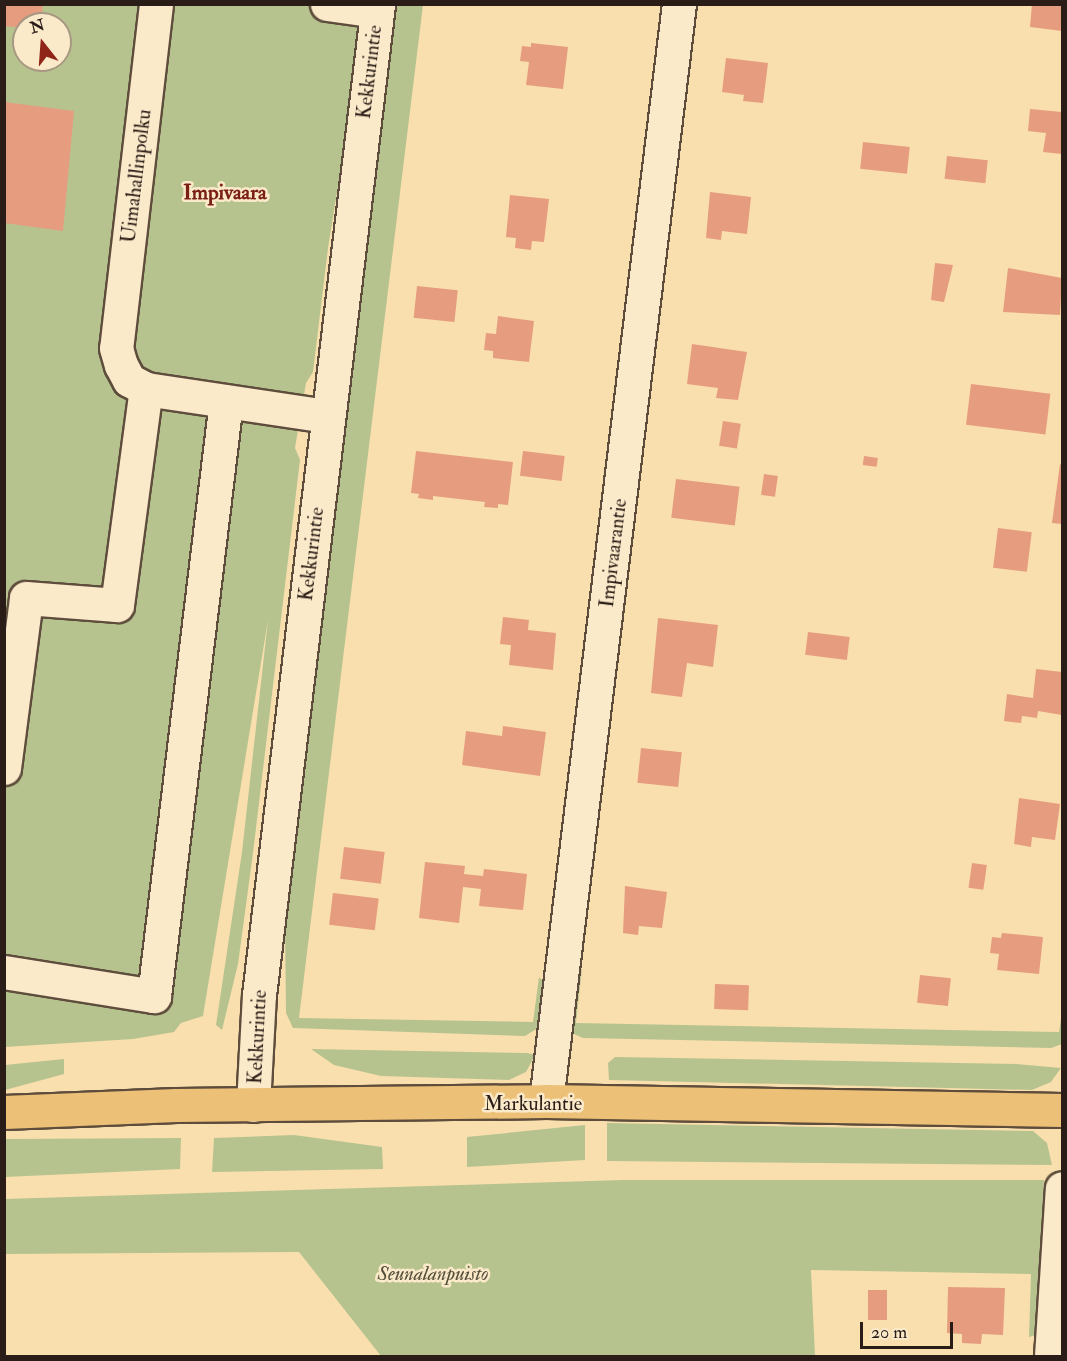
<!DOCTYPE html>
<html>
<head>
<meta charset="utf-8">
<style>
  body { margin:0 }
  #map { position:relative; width:1067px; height:1361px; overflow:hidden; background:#f9dfae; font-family:"IM FELL Double Pica",serif }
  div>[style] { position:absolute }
  .green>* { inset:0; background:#b7c38f }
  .building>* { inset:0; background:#e69c7e; transform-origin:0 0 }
  .roads { filter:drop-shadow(2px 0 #5e4d3c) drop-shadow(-2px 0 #5e4d3c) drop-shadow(0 2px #5e4d3c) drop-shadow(0 -2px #5e4d3c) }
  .minor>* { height:33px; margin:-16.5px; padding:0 16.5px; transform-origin:16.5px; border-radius:16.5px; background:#fbeaca }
  .major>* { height:33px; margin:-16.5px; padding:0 16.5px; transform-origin:16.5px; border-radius:16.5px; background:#ecc077 }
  span { translate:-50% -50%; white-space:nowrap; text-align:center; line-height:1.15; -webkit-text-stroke:5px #fbeaca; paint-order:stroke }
  .street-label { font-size:20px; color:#2a1c16 }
  .park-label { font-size:20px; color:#544e3a; font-style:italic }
  .neighbourhood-label { font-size:21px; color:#7a1f14; font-weight:700 }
  .frame { position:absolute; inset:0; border:6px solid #2a1c16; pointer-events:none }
  .north { position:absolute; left:12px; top:12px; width:60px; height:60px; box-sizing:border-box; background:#fbeaca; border:2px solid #a79882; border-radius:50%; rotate:343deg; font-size:16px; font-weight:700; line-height:24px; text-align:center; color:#2a1c16 }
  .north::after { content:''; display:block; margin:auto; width:21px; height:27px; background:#8f2418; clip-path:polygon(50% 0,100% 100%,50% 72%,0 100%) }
  .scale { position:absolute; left:860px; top:1322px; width:93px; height:27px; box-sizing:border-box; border:3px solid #2a1c16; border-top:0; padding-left:8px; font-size:18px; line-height:21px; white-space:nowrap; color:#2a1c16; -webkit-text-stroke:4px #fbeaca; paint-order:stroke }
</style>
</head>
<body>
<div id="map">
  <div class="green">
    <i style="clip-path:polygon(evenodd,5px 5px,367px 5px,328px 248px,313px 372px,306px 383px,295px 448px,300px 460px,253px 853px,238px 964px,222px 1030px,216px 1025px,242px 852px,268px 620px,203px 1016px,181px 1023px,174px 1032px,133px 1039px,5px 1047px,5px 5px,24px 24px,60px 24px,60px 60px,24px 60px,24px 24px)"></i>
    <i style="clip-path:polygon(395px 5px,423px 5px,299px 1018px,533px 1022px,539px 977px,545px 983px,543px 1009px,538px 1028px,525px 1036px,293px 1028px,286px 1013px,285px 924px,293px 833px)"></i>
    <i style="clip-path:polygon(582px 969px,576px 1023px,1059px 1032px,1062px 1012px,1062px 1044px,1051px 1048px,583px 1038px,565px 1030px,571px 972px)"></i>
    <i style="clip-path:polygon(311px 1049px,527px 1053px,535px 1055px,526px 1072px,509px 1080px,381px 1076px,334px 1065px)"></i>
    <i style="clip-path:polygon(615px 1057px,1016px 1064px,1061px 1068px,1051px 1082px,1032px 1090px,609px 1080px,608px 1063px)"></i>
    <i style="clip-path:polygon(64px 1059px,64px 1074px,5px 1090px,5px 1065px)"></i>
    <i style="clip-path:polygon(607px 1123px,1033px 1131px,1047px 1143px,1052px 1165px,607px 1161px)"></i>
    <i style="clip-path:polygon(585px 1125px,585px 1160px,467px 1167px,467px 1137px)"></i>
    <i style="clip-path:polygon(294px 1135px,382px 1147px,383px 1169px,212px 1172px,214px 1138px)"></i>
    <i style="clip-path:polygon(181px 1138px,180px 1169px,5px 1177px,5px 1139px)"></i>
    <i style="clip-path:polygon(623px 1180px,1044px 1180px,1036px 1335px,1029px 1337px,1031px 1274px,811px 1270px,815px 1356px,381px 1356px,299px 1252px,5px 1254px,4px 1199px)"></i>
  </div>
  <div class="building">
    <i style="clip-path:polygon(4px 4px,43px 4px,41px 24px,24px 24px,24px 28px,4px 26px)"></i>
    <i style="clip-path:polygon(1032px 4px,1062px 4px,1062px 31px,1030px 27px)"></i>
    <i style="clip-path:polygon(531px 43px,568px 47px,563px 89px,526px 85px,529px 62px,520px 61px,522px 46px,531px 47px)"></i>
    <i style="clip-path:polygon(726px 58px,768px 63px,763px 103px,743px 101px,744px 95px,722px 92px)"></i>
    <i style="clip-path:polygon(4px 102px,74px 111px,63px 231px,4px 223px)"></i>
    <i style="clip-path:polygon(1030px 109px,1062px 112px,1062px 154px,1043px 152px,1046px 133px,1028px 131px)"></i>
    <i style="left:863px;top:142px;width:47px;height:27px;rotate:6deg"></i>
    <i style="left:947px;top:156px;width:41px;height:23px;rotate:6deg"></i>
    <i style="clip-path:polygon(710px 192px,751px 197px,747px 234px,722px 231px,721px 240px,706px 238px)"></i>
    <i style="clip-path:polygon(510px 195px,549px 199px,544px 242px,532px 241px,531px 250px,515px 248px,516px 238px,506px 237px)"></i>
    <i style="clip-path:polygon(935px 263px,953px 265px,944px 302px,931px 300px)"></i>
    <i style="clip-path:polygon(1008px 268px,1062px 278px,1060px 315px,1003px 312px)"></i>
    <i style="left:417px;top:286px;width:41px;height:32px;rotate:6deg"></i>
    <i style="clip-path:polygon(498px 316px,534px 321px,529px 362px,493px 358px,493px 351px,484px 350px,486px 333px,496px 334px)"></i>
    <i style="clip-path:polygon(692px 344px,747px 352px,738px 400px,716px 398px,718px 388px,687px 384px)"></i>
    <i style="left:971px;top:384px;width:80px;height:41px;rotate:7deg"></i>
    <i style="left:723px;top:421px;width:18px;height:25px;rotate:9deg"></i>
    <i style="clip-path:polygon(416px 451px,513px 462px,508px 505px,498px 504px,498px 508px,484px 507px,485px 502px,433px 496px,433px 500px,418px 498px,419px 494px,411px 493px)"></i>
    <i style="left:523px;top:451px;width:42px;height:25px;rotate:7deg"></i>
    <i style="left:864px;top:456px;width:14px;height:9px;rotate:8deg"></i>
    <i style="clip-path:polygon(1060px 464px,1062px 465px,1062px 524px,1052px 523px)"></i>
    <i style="left:764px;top:474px;width:14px;height:21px;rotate:8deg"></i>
    <i style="left:676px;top:479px;width:64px;height:39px;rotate:7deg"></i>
    <i style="left:998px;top:528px;width:34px;height:40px;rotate:7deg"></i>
    <i style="clip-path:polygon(503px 617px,529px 620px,528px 630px,556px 633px,553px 670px,509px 665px,511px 645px,500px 644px)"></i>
    <i style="clip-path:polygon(658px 618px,718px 625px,713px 667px,687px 663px,682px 697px,651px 693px)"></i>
    <i style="left:808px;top:632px;width:42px;height:23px;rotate:7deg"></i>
    <i style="clip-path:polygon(1036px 669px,1062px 672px,1062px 715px,1038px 711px,1037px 718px,1022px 716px,1021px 723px,1004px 721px,1007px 694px,1033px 698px)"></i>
    <i style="clip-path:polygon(503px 726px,546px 732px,540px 776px,462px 765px,466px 731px,502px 736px)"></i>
    <i style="left:641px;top:748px;width:41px;height:35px;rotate:6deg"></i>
    <i style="clip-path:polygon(1019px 798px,1060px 804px,1055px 840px,1032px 837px,1031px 847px,1014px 844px)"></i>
    <i style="left:344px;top:847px;width:41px;height:32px;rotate:7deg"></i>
    <i style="clip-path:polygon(425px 862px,465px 866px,464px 874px,483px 876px,484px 869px,527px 874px,523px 910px,479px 906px,481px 889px,463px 887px,459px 923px,419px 918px)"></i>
    <i style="left:972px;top:863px;width:15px;height:25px;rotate:8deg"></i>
    <i style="clip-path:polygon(625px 886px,667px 892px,662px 928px,639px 926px,638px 935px,623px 933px)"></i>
    <i style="left:333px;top:893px;width:46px;height:32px;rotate:7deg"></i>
    <i style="clip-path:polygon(1002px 933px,1043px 937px,1039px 974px,997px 970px,999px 954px,990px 953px,992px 937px,1001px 938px)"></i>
    <i style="left:920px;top:975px;width:31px;height:28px;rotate:6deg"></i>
    <i style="left:715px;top:984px;width:34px;height:25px;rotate:2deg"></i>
    <i style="clip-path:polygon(948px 1287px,1005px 1288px,1003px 1335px,982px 1334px,981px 1344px,962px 1343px,962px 1334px,947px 1333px)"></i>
    <i style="left:868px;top:1290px;width:19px;height:30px"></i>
  </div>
  <div class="roads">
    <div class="minor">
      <i style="left:156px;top:4px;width:346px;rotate:96.6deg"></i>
      <i style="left:116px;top:348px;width:18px;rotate:74deg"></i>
      <i style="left:121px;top:365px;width:17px;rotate:62deg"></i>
      <i style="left:129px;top:380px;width:19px;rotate:28deg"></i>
      <i style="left:146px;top:389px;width:183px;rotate:8.5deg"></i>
      <i style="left:327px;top:4px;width:50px;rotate:8deg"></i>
      <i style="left:4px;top:768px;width:171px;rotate:-82.6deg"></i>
      <i style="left:26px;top:598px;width:91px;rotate:4.4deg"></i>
      <i style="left:117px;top:605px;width:218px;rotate:-82.4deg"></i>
      <i style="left:4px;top:972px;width:152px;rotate:9.1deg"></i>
      <i style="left:154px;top:996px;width:599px;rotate:-83.1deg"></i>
      <i style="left:546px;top:1101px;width:1105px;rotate:-83.09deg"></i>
      <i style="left:253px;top:1105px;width:110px;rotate:-86.9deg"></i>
      <i style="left:259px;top:995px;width:998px;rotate:-83.15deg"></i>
      <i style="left:1051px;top:1356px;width:168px;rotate:-86.3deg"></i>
    </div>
    <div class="major">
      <i style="left:4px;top:1112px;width:172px;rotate:-2.3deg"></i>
      <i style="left:176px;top:1105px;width:370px;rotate:-0.6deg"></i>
      <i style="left:546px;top:1101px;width:516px;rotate:1deg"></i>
    </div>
  </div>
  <div class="street-label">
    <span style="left:369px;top:72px;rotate:-83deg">Kekkurintie</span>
    <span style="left:136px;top:176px;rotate:-83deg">Uimahallinpolku</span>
    <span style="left:613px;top:553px;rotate:-83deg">Impivaarantie</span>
    <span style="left:311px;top:554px;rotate:-83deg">Kekkurintie</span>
    <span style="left:257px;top:1037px;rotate:-87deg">Kekkurintie</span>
    <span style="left:533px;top:1103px">Markulantie</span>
  </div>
  <div class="park-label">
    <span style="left:433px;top:1273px">Seunalanpuisto</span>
  </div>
  <div class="neighbourhood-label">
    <span style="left:225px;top:193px">Impivaara</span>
  </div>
  <div class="frame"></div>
  <div class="north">N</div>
  <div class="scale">20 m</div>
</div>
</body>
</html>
